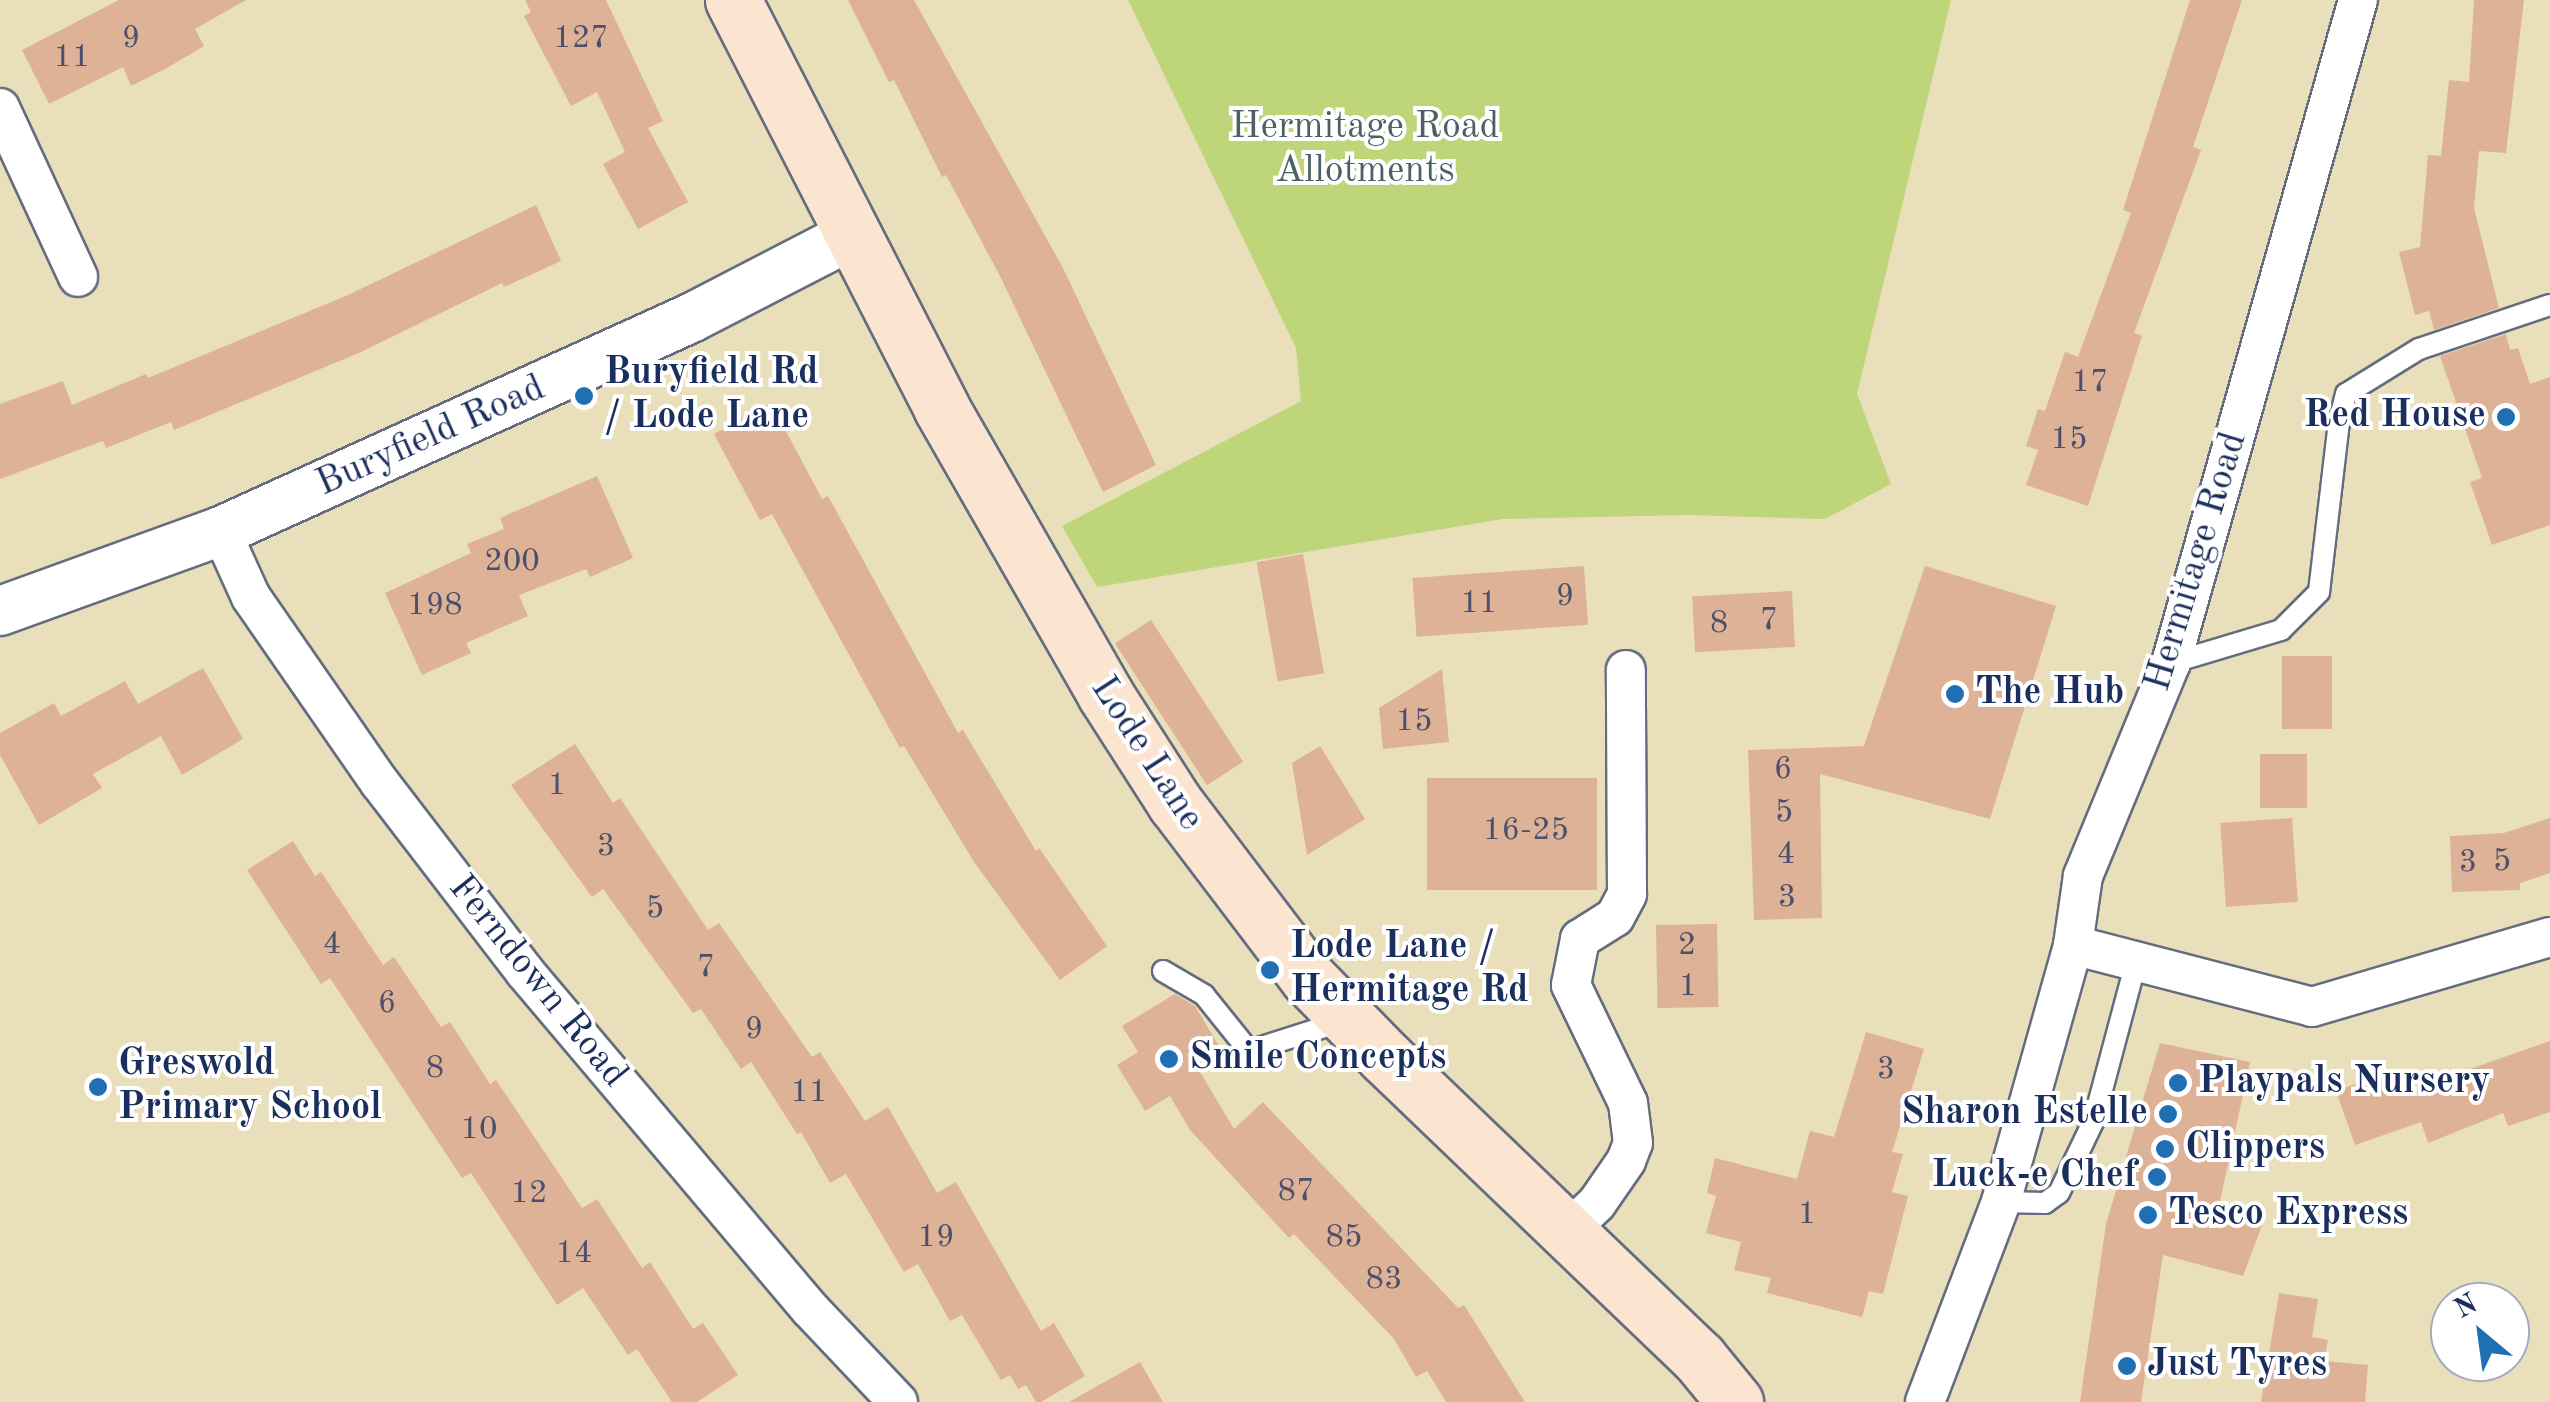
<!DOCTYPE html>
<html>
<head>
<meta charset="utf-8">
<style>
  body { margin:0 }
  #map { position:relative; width:2550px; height:1402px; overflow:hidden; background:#eadfbb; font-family:"Old Standard TT",serif }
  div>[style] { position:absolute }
  .green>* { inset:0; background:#bfd579 }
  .building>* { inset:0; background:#ddb296; transform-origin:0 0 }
  .roads { filter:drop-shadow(2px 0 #636d7f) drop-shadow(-2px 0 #636d7f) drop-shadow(0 2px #636d7f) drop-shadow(0 -2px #636d7f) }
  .service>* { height:20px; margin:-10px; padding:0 10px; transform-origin:10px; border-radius:10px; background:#fff }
  .minor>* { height:38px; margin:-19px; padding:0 19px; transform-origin:19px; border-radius:19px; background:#fff }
  .tertiary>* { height:48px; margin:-24px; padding:0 24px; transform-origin:24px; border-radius:24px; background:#fff }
  .secondary>* { height:55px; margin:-27.5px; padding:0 27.5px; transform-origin:27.5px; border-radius:27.5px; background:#fce5d0 }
  .dots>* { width:28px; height:28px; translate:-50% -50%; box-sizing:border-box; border:5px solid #fff; border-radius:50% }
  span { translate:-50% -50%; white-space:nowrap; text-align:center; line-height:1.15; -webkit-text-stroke:8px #fff; paint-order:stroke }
  .number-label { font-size:32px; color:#4c506c }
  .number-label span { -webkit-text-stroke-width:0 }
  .park-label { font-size:38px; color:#4c6166 }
  .poi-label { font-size:38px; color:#1b2f5e; font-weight:700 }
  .left { translate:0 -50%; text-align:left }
  .right { translate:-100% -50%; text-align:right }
  .street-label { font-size:38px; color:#1b2f5e }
  .north { position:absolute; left:2430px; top:1282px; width:100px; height:100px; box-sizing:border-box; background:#fff; border:2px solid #a4acbf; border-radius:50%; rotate:331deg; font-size:28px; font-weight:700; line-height:40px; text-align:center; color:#1b2f5e }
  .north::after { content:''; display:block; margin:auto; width:35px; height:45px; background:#1f6fb2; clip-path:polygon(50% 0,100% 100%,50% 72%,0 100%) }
</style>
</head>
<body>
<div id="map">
  <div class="green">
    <i style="clip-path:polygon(1128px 0,1951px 0,1857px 394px,1891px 484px,1825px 519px,1688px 515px,1503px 519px,1097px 587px,1062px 526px,1301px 401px,1296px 348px)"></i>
  </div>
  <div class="building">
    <i style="clip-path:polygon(119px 0,246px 0,195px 29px,204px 46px,167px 68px,131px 86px,123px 67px,49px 104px,22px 50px)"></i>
    <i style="clip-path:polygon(525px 0,606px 0,663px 121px,648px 128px,688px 202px,638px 229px,603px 164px,625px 152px,597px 92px,571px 106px,524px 16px,531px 12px)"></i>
    <i style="clip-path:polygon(848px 0,914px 0,1064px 270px,1156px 465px,1103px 492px,999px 274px,946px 175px,942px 177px,894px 80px,889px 82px)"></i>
    <i style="clip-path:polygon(2190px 0,2242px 0,2193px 147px,2201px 150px,2134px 333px,2142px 336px,2088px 506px,2026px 485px,2038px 450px,2026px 446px,2038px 409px,2045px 411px,2065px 352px,2078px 357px,2131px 213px,2123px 210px)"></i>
    <i style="clip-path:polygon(2474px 0,2524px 0,2506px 153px,2479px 151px,2474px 208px,2499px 308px,2434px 330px,2429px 311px,2415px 315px,2399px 252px,2420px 247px,2428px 155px,2441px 156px,2449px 80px,2469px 82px)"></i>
    <i style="clip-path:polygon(536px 205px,561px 261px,504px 287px,502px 283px,361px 352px,174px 430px,171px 422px,106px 448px,103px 441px,0 479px,0 404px,63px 381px,72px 405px,146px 374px,148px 378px,348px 295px)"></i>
    <i style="clip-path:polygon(2506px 334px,2510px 350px,2518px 348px,2530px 384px,2550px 377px,2550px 525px,2492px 545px,2470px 482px,2482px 478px,2440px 356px)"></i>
    <i style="clip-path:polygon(771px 403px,822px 499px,828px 496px,958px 733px,963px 730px,1036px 851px,1039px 848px,1107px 946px,1060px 980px,974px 862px,904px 746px,900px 748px,772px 514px,760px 520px,714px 434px)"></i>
    <i style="clip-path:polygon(597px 476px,633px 558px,590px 577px,586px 569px,519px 595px,528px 616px,466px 643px,471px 653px,422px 675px,385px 593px,471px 553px,467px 544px,504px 529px,500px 518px)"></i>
    <i style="left:1303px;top:554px;width:121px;height:47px;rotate:80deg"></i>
    <i style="left:1584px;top:566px;width:59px;height:172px;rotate:86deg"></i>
    <i style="clip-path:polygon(1925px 566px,2056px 606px,1990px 819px,1820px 774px,1822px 918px,1754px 920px,1748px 750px,1864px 746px)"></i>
    <i style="left:1792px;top:591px;width:56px;height:100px;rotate:87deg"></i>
    <i style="left:1151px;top:620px;width:169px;height:43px;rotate:57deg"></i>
    <i style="left:2282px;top:656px;width:50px;height:73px"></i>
    <i style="clip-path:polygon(203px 668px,243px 739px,182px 775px,161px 736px,93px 774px,102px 788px,39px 825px,0 755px,0 733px,54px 703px,61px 716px,125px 681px,138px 704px)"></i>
    <i style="clip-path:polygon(1442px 669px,1449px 742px,1383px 749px,1379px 708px)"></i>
    <i style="clip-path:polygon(575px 744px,613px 803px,620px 798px,708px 930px,719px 923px,812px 1057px,820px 1052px,865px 1121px,888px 1107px,937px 1193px,956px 1182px,1041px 1331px,1054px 1323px,1085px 1376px,1041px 1402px,1036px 1402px,1026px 1385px,1018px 1389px,1010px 1375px,1001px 1380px,962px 1315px,950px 1321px,918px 1264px,904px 1272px,846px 1174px,830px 1183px,801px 1132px,797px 1134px,751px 1062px,741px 1069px,701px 1009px,693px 1013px,603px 889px,592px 897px,511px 785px)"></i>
    <i style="clip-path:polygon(1320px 746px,1365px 819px,1307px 855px,1292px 763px)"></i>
    <i style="left:2307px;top:754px;width:54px;height:47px;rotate:90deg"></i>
    <i style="left:1427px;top:778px;width:170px;height:112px"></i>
    <i style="left:2292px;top:818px;width:84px;height:72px;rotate:86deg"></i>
    <i style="clip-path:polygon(2550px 818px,2550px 873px,2520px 883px,2520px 890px,2452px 892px,2450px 836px,2504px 833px)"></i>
    <i style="clip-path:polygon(293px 841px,315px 876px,321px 872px,383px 965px,394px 957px,441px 1027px,450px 1022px,490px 1084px,496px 1080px,582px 1208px,597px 1199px,642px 1268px,650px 1262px,693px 1329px,703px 1323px,738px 1375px,697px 1402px,672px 1402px,637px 1349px,628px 1355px,583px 1288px,557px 1305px,471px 1173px,462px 1178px,330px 978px,321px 984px,247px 870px)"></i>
    <i style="left:1717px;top:924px;width:83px;height:61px;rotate:89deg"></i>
    <i style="clip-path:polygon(1175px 994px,1195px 1006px,1222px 1051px,1197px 1067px,1234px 1129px,1263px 1102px,1458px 1308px,1464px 1305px,1525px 1402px,1446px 1402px,1427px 1371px,1416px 1377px,1394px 1339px,1294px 1234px,1289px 1238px,1190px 1130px,1170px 1096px,1145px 1111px,1117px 1065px,1138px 1052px,1122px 1026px)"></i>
    <i style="clip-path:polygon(1866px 1032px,1924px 1049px,1892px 1152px,1903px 1154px,1892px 1192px,1908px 1196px,1883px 1294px,1869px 1291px,1862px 1317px,1767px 1293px,1771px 1278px,1734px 1270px,1741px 1242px,1706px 1233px,1716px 1196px,1707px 1193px,1715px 1158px,1797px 1179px,1810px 1131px,1834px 1137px)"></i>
    <i style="clip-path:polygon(2550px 1041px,2550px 1112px,2508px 1126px,2503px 1113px,2428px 1143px,2421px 1122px,2355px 1145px,2336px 1091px,2394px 1070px,2402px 1093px)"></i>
    <i style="clip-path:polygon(2160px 1043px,2250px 1062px,2219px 1206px,2264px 1220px,2243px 1276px,2163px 1255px,2141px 1402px,2080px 1402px,2106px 1224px)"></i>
    <i style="clip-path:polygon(2279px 1293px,2318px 1299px,2312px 1337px,2328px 1340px,2324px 1361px,2368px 1365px,2365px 1402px,2261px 1402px)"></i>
    <i style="clip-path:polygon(1140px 1362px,1163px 1402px,1069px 1402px)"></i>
  </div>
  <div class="roads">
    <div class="service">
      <i style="left:2171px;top:663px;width:115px;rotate:-16.7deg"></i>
      <i style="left:2281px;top:630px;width:54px;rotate:-45deg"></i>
      <i style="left:2319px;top:592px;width:171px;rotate:-83.3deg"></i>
      <i style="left:2339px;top:422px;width:29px;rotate:-76deg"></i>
      <i style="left:2346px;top:394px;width:86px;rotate:-31.7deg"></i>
      <i style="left:2419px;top:349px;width:138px;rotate:-18.6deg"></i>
      <i style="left:1163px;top:971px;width:48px;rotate:30.3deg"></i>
      <i style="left:1204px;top:995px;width:72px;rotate:51.2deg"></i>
      <i style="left:1249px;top:1051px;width:102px;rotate:-17.7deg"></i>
      <i style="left:2001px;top:1202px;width:44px;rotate:1.3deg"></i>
      <i style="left:2045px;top:1203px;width:17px;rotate:-36deg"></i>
      <i style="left:2059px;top:1193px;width:81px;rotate:-64.4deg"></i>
      <i style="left:2094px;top:1120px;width:163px;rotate:-75.1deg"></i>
    </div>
    <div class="minor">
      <i style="left:0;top:108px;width:186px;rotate:65.2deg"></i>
      <i style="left:221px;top:531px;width:72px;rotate:65.6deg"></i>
      <i style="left:251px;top:597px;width:226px;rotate:55.3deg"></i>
      <i style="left:380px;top:783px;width:238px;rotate:52.5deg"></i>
      <i style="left:525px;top:972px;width:441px;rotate:49.8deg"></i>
      <i style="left:810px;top:1309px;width:128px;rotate:46.6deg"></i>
      <i style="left:2073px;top:945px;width:247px;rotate:14.5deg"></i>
      <i style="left:2312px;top:1007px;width:248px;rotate:-16.4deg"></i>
      <i style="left:1566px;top:1233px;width:43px;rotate:-44.1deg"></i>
      <i style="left:1597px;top:1203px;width:51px;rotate:-55.4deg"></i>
      <i style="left:1626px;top:1161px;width:19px;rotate:-69deg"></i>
      <i style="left:1633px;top:1143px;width:40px;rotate:-97.1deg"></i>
      <i style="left:1628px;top:1103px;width:131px;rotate:-115.8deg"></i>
      <i style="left:1571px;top:985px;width:47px;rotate:-78.9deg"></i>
      <i style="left:1580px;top:939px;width:41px;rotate:-32.2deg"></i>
      <i style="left:1615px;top:917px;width:26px;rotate:-62deg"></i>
      <i style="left:1627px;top:894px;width:224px;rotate:-90.3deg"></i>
      <i style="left:1925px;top:1402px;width:214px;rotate:-69.2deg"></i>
      <i style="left:2001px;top:1202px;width:267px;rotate:-74.3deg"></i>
      <i style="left:2073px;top:945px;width:70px;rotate:-81.8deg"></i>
      <i style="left:2083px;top:876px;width:230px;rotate:-67.6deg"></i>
      <i style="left:2171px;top:663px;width:689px;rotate:-74.25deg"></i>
    </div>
    <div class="tertiary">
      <i style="left:0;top:611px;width:235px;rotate:-19.9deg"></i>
      <i style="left:221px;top:531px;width:516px;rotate:-24.38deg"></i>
      <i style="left:691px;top:318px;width:179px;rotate:-27.3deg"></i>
    </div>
    <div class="secondary">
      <i style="left:733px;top:0;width:459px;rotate:62.9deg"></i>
      <i style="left:942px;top:409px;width:328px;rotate:60.2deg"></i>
      <i style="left:1105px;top:694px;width:130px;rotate:57.3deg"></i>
      <i style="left:1175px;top:803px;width:220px;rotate:52.8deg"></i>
      <i style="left:1308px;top:978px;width:110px;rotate:45.7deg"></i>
      <i style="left:1385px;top:1057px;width:435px;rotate:43.8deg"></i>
      <i style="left:1699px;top:1358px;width:57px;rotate:50.7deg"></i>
    </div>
  </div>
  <div class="dots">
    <i style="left:584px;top:396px;background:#1f6fb2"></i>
    <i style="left:2506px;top:417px;background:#1f6fb2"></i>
    <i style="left:1955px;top:694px;background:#1f6fb2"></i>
    <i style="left:1270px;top:970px;background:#1f6fb2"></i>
    <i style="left:1169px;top:1059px;background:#1f6fb2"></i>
    <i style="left:2178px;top:1083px;background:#1f6fb2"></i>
    <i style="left:98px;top:1087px;background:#1f6fb2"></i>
    <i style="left:2168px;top:1114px;background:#1f6fb2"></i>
    <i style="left:2165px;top:1149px;background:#1f6fb2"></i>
    <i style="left:2157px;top:1177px;background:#1f6fb2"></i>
    <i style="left:2148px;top:1215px;background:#1f6fb2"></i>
    <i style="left:2127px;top:1366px;background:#1f6fb2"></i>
  </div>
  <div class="number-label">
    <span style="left:131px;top:39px">9</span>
    <span style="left:581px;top:39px">127</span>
    <span style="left:72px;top:58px">11</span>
    <span style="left:2090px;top:383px">17</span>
    <span style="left:2069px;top:440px">15</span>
    <span style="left:512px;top:562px">200</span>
    <span style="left:1565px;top:597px">9</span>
    <span style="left:1479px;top:604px">11</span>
    <span style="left:435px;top:606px">198</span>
    <span style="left:1769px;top:621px">7</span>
    <span style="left:1719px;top:624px">8</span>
    <span style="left:1414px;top:722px">15</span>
    <span style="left:1783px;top:770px">6</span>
    <span style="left:557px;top:786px">1</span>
    <span style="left:1784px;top:813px">5</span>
    <span style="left:1526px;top:831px">16-25</span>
    <span style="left:606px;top:847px">3</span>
    <span style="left:1786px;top:855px">4</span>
    <span style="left:2502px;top:862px">5</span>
    <span style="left:2468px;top:863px">3</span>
    <span style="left:1787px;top:898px">3</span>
    <span style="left:655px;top:909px">5</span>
    <span style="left:332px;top:945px">4</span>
    <span style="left:1687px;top:946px">2</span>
    <span style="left:706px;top:968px">7</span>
    <span style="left:1688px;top:987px">1</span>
    <span style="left:387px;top:1004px">6</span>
    <span style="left:754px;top:1030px">9</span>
    <span style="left:435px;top:1069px">8</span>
    <span style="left:1886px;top:1070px">3</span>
    <span style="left:809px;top:1093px">11</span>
    <span style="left:479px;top:1130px">10</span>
    <span style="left:1296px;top:1192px">87</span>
    <span style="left:529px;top:1194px">12</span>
    <span style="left:1807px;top:1215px">1</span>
    <span style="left:936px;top:1238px">19</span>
    <span style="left:1344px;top:1238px">85</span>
    <span style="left:574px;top:1254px">14</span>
    <span style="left:1384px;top:1280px">83</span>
  </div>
  <div class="park-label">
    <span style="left:1365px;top:150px">Hermitage Road<br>Allotments</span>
  </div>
  <div class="poi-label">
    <span class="left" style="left:604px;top:396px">Buryfield Rd<br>/ Lode Lane</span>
    <span class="right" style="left:2486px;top:417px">Red House</span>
    <span class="left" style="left:1975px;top:694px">The Hub</span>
    <span class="left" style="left:1290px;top:970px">Lode Lane /<br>Hermitage Rd</span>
    <span class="left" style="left:1189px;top:1059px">Smile Concepts</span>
    <span class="left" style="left:118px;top:1087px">Greswold<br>Primary School</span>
    <span class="left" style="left:2198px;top:1083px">Playpals Nursery</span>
    <span class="right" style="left:2148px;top:1114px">Sharon Estelle</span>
    <span class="left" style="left:2185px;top:1149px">Clippers</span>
    <span class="right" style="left:2137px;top:1177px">Luck-e Chef</span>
    <span class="left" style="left:2168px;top:1215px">Tesco Express</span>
    <span class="left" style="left:2147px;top:1366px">Just Tyres</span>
  </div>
  <div class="street-label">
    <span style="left:431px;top:437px;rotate:-24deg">Buryfield Road</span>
    <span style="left:2197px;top:562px;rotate:-73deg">Hermitage Road</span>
    <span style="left:1146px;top:754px;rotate:57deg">Lode Lane</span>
    <span style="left:537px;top:982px;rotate:51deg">Ferndown Road</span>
  </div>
  <div class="north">N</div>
</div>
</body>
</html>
